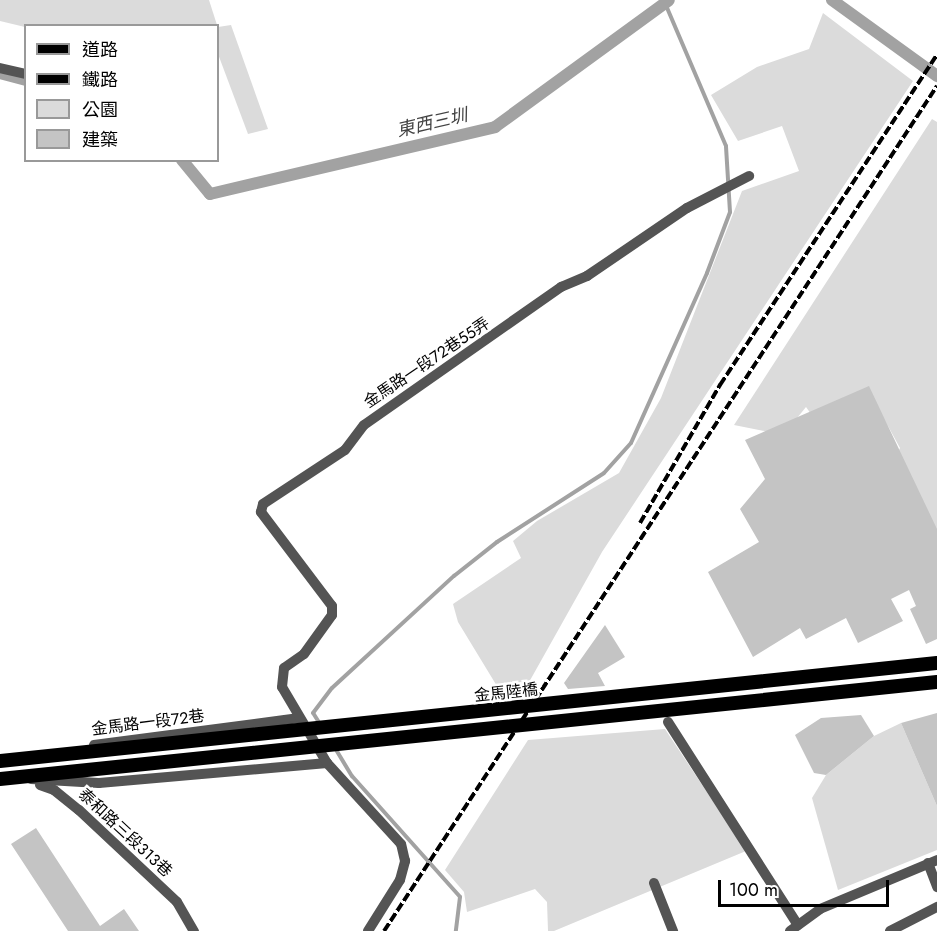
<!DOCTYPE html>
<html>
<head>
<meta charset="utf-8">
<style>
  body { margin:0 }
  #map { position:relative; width:937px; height:931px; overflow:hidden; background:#fff; font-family:Jost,"Noto Sans TC",sans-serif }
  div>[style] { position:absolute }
  .green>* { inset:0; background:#dbdbdb }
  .stream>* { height:4px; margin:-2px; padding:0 2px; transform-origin:2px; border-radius:2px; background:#a2a2a2 }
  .canal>* { height:12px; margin:-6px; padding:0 6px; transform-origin:6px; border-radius:6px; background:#a2a2a2 }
  .building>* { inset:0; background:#c4c4c4 }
  .minor>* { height:10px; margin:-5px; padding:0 5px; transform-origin:5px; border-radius:5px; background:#545454 }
  .major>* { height:14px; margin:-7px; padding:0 7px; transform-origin:7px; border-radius:7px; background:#000 }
  .rail>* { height:4px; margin-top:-2px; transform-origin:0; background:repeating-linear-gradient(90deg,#000 0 9px,transparent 0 12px) }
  span { translate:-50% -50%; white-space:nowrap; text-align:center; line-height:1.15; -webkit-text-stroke:5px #fff; paint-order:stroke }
  .street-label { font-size:16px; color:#000 }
  .water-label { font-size:18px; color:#434343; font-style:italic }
  .legend { position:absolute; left:24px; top:24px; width:195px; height:138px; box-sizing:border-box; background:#fff; border:2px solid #999; margin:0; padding:8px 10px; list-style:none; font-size:18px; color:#000 }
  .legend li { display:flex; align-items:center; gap:12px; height:30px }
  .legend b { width:30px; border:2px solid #999 }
  .scale { position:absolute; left:718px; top:880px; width:171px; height:27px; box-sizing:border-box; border:3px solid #000; border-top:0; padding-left:8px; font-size:18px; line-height:21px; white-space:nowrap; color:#000; -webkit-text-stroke:4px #fff; paint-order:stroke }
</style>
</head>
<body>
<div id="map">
  <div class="green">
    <i style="clip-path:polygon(0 0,209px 0,217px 25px,25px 27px,0 21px)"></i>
    <i style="clip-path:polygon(823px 13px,913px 81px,602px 552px,519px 700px,503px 696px,458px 622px,453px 604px,521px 558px,513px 541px,537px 521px,619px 473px,661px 398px,742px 191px,799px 171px,782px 126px,738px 141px,711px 95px,757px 67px,809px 49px)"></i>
    <i style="clip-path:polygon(231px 25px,268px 129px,248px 134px,218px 54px,218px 27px)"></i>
    <i style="clip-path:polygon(932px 119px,937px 122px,937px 547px,894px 460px,900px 448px,875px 402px,811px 414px,806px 407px,793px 423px,774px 433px,734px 425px)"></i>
    <i style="clip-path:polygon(901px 723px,937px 806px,937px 850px,838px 890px,812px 798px,826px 775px,874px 736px)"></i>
    <i style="clip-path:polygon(665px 729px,746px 851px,554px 931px,548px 931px,547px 902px,535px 889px,467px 912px,464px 892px,445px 870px,528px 740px)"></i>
  </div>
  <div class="stream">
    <i style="left:320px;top:724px;width:13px;rotate:-122deg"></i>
    <i style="left:313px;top:713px;width:31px;rotate:-53deg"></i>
    <i style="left:332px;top:688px;width:166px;rotate:-42.6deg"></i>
    <i style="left:454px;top:576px;width:55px;rotate:-38.3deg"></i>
    <i style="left:497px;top:542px;width:127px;rotate:-32.8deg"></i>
    <i style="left:604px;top:473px;width:40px;rotate:-48deg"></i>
    <i style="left:631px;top:443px;width:186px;rotate:-65.9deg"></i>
    <i style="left:707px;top:273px;width:65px;rotate:-69.3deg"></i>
    <i style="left:730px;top:212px;width:66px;rotate:-93.5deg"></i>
    <i style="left:726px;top:146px;width:155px;rotate:-113.1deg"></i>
    <i style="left:335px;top:748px;width:33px;rotate:59deg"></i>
    <i style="left:352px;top:776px;width:162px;rotate:48.2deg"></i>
    <i style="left:460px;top:897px;width:34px;rotate:97deg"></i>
  </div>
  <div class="canal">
    <i style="left:832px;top:0;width:130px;rotate:35.9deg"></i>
    <i style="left:0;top:73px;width:27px;rotate:15deg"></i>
    <i style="left:182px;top:160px;width:44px;rotate:50.5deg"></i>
    <i style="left:210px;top:194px;width:293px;rotate:-13.2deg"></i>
    <i style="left:495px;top:127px;width:215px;rotate:-36.1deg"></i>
  </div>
  <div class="building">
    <i style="clip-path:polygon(869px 386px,937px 529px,937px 639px,926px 644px,910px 609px,916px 606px,909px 590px,891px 599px,903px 621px,858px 643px,846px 618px,806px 639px,800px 628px,753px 657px,708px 572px,759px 542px,740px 509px,765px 479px,745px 440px)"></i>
    <i style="clip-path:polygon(605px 625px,625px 657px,598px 673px,605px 686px,568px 689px,564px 683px)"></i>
    <i style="clip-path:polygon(937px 713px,937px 806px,901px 723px)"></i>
    <i style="clip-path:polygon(861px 715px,874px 736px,826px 775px,814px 773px,795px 735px,821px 718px)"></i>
    <i style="clip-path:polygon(36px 828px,100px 926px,124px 909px,139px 931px,68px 931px,11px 844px)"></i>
  </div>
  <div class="minor">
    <i style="left:0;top:68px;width:27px;rotate:13deg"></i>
    <i style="left:668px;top:722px;width:241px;rotate:57.4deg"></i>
    <i style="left:94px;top:745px;width:207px;rotate:-7.5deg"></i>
    <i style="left:31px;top:779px;width:68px;rotate:3.4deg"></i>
    <i style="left:99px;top:783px;width:229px;rotate:-5deg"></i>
    <i style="left:40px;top:785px;width:15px;rotate:20deg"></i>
    <i style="left:54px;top:790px;width:32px;rotate:39deg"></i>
    <i style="left:79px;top:810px;width:134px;rotate:43.2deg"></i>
    <i style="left:177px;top:902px;width:34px;rotate:60deg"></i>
    <i style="left:928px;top:863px;width:26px;rotate:69deg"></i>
    <i style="left:654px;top:883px;width:52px;rotate:68.4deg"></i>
    <i style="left:368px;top:931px;width:60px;rotate:-57.9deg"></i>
    <i style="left:400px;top:880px;width:20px;rotate:-75deg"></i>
    <i style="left:405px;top:861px;width:17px;rotate:-103deg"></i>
    <i style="left:401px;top:844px;width:110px;rotate:-132.4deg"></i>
    <i style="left:327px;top:763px;width:88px;rotate:-120.6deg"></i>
    <i style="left:282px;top:687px;width:19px;rotate:-84deg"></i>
    <i style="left:284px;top:668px;width:24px;rotate:-35deg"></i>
    <i style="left:304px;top:654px;width:48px;rotate:-54.3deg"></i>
    <i style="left:332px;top:615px;width:9px;rotate:-90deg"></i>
    <i style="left:332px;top:606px;width:118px;rotate:-127.1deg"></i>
    <i style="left:261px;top:512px;width:8px;rotate:-76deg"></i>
    <i style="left:263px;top:504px;width:98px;rotate:-33.4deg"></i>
    <i style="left:345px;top:450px;width:31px;rotate:-53deg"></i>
    <i style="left:364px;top:425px;width:241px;rotate:-35deg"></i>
    <i style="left:561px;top:287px;width:28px;rotate:-23deg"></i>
    <i style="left:587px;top:276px;width:121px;rotate:-34.2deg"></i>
    <i style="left:687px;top:208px;width:70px;rotate:-27.3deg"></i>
    <i style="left:790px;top:931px;width:37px;rotate:-36deg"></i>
    <i style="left:820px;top:909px;width:127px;rotate:-22.7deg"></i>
    <i style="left:890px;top:931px;width:53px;rotate:-27.1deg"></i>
  </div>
  <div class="major">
    <i style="left:0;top:761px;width:942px;rotate:-5.97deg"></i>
    <i style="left:0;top:779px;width:942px;rotate:-5.91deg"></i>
  </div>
  <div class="rail">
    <i style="left:640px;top:523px;width:160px;rotate:-59.9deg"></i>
    <i style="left:720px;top:385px;width:395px;rotate:-56.7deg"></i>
    <i style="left:384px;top:931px;width:1010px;rotate:-56.8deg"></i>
  </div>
  <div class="street-label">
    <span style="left:427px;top:363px;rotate:-34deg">金馬路一段72巷55弄</span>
    <span style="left:506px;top:693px;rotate:-6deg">金馬陸橋</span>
    <span style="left:148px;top:723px;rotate:-7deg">金馬路一段72巷</span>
    <span style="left:125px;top:833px;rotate:43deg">泰和路三段313巷</span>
  </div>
  <div class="water-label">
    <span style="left:432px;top:123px;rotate:-13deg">東西三圳</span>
  </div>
  <ul class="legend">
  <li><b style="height:8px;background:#000"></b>道路</li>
  <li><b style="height:8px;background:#000"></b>鐵路</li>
  <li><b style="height:16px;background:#dbdbdb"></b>公園</li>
  <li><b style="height:16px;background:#c4c4c4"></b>建築</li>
  </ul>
  <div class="scale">100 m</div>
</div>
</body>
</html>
